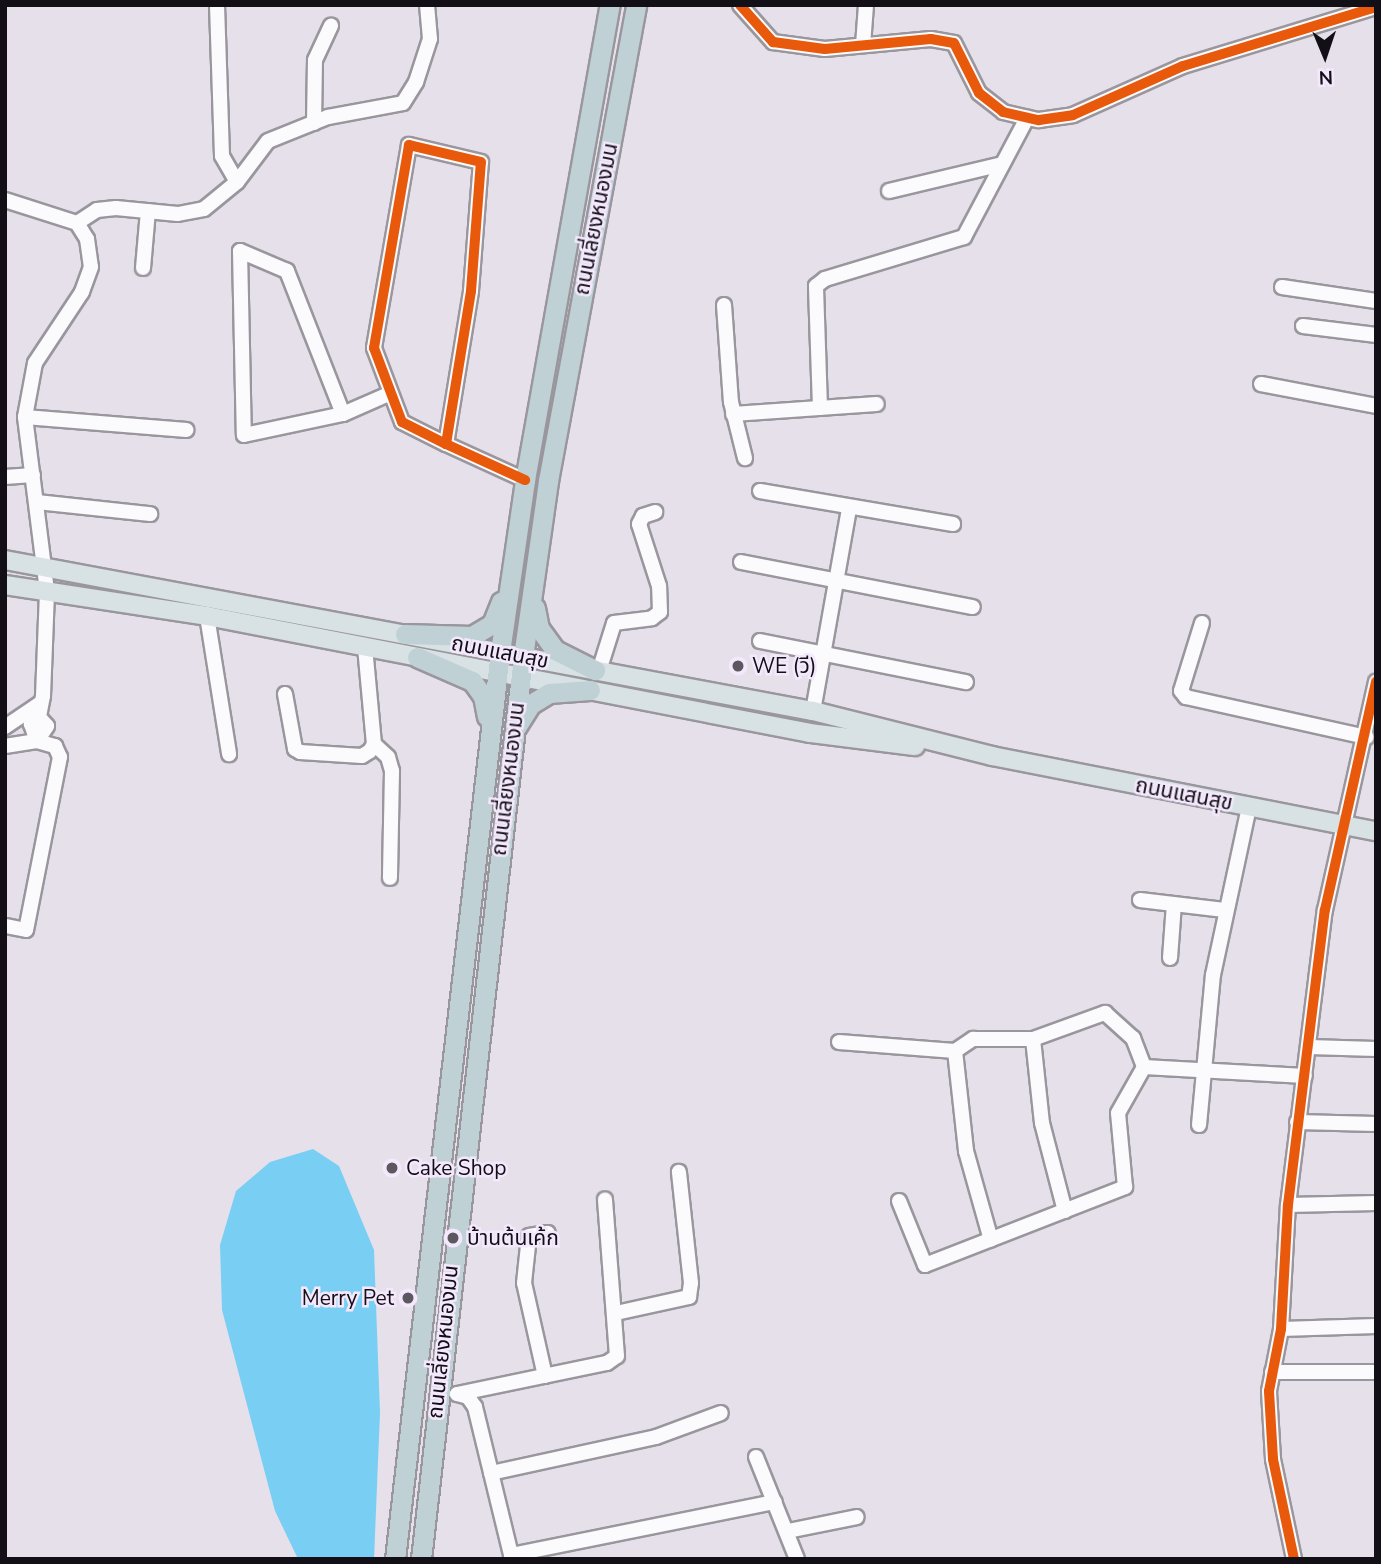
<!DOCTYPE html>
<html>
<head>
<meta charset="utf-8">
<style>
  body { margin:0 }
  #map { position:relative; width:1381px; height:1564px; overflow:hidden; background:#e6e0ea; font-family:"Nunito Sans","Noto Sans Thai",sans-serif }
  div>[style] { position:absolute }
  .water>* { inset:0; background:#79cef4 }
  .roads { filter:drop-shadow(2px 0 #9a969d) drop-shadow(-2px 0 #9a969d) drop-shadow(0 2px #9a969d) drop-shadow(0 -2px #9a969d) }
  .minor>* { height:14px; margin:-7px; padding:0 7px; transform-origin:7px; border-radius:7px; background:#fbfafc }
  .major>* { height:18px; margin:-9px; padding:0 9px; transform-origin:9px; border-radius:9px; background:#d8e2e5 }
  .highway>* { height:19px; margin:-9.5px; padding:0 9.5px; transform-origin:9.5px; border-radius:9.5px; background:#c0d1d6 }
  .cycleway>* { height:10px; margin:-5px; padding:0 5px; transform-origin:5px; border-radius:5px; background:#e8590c }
  .dots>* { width:19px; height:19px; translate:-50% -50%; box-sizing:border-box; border:4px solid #f4e8fd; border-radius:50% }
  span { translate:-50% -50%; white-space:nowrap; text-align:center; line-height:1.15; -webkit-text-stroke:5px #f4e8fd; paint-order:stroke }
  .street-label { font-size:21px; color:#130f16 }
  .poi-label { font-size:21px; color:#130f16 }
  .left { translate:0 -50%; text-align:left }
  .right { translate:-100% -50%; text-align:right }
  .frame { position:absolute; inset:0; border:7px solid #130f16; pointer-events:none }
  .north { position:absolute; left:1290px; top:21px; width:70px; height:70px; -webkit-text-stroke:5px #f4e8fd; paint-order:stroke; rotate:178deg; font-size:19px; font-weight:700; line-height:28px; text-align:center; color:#130f16 }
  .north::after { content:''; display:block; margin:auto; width:24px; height:32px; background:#130f16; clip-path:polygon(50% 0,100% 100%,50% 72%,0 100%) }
</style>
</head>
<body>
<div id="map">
  <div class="water">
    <i style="clip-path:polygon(313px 1149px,339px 1166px,374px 1250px,380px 1413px,374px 1559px,298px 1559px,275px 1511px,222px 1310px,220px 1245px,236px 1191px,270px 1162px)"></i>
  </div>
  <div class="roads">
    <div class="minor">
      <i style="left:217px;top:5px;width:151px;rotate:88.1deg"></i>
      <i style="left:222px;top:156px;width:30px;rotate:60deg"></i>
      <i style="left:740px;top:5px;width:50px;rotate:48.3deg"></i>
      <i style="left:773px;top:42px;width:52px;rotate:7.7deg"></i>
      <i style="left:825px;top:49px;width:106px;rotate:-5.4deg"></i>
      <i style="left:931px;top:39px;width:23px;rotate:10deg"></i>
      <i style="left:954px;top:43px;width:56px;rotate:63.4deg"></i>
      <i style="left:979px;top:93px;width:31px;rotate:38deg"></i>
      <i style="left:1003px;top:112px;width:37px;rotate:13deg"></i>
      <i style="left:1039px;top:120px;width:34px;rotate:-8deg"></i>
      <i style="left:1073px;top:115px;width:120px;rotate:-24deg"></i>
      <i style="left:1183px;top:66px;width:202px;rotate:-17deg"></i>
      <i style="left:863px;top:45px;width:40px;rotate:-85.7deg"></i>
      <i style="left:314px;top:123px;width:63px;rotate:-89.1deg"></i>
      <i style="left:315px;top:60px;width:38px;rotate:-65deg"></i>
      <i style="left:889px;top:191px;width:116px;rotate:-13.4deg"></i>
      <i style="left:5px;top:200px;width:76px;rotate:17.7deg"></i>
      <i style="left:77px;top:223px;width:19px;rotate:58deg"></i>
      <i style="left:87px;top:239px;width:28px;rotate:82deg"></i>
      <i style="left:91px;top:267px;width:27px;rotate:110deg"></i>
      <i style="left:82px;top:292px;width:85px;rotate:123.5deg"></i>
      <i style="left:35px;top:363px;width:55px;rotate:100.5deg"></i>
      <i style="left:25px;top:417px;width:176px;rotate:82.8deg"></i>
      <i style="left:47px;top:592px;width:104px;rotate:92.2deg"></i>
      <i style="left:43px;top:696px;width:21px;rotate:101deg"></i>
      <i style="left:39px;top:717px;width:11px;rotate:139deg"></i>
      <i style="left:31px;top:724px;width:18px;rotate:71deg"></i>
      <i style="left:37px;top:741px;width:18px;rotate:-56deg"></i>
      <i style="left:47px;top:726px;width:12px;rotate:-132deg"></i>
      <i style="left:77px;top:223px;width:24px;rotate:-33deg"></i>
      <i style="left:97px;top:210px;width:19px;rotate:-6deg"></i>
      <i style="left:116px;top:208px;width:62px;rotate:5.5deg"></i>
      <i style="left:178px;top:214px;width:26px;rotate:-11deg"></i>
      <i style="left:204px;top:209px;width:43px;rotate:-39.3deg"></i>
      <i style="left:237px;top:182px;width:51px;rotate:-52.9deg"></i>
      <i style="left:268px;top:141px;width:65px;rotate:-21.8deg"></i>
      <i style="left:328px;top:117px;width:76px;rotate:-10.6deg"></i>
      <i style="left:403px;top:103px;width:25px;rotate:-58deg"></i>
      <i style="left:416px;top:82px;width:45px;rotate:-72deg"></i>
      <i style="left:430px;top:39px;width:34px;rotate:-95deg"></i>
      <i style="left:143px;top:268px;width:57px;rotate:-85deg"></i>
      <i style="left:1282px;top:287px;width:95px;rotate:8.5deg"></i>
      <i style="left:724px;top:305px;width:97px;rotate:85.9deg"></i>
      <i style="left:731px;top:402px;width:58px;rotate:76deg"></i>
      <i style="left:1303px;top:326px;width:74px;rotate:7deg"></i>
      <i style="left:1261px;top:384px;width:117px;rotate:10.8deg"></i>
      <i style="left:820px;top:408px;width:122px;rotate:-91.9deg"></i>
      <i style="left:816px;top:286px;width:11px;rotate:-38deg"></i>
      <i style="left:825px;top:279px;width:145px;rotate:-16.8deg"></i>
      <i style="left:964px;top:237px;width:135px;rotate:-62.1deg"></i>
      <i style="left:343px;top:414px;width:154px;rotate:-111.4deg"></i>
      <i style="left:287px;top:271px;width:51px;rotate:-156.9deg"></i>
      <i style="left:240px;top:251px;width:184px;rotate:88.8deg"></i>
      <i style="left:244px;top:435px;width:101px;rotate:-12deg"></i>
      <i style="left:343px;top:414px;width:52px;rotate:-23.6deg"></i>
      <i style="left:733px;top:414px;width:144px;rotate:-4deg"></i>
      <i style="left:25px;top:417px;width:162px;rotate:4.6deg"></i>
      <i style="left:446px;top:444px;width:155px;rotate:-80.7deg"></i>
      <i style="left:471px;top:291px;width:129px;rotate:-85.6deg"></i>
      <i style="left:481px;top:162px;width:74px;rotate:-166.7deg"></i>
      <i style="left:409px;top:145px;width:206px;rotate:99.8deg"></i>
      <i style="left:374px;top:348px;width:79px;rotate:69.3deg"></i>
      <i style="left:402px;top:422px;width:49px;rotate:26.6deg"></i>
      <i style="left:446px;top:444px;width:87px;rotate:24.5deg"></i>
      <i style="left:5px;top:477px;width:28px;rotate:-4deg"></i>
      <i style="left:760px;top:491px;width:196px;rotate:9.7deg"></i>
      <i style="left:37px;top:502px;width:114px;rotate:6.1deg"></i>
      <i style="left:741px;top:562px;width:236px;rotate:11deg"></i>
      <i style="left:207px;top:616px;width:140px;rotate:80.9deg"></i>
      <i style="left:1202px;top:623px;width:71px;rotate:107.2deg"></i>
      <i style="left:1181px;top:691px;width:8px;rotate:50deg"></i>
      <i style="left:1186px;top:697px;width:185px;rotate:12.5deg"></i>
      <i style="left:760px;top:641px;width:210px;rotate:11.3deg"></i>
      <i style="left:599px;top:671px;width:50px;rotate:-72.6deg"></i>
      <i style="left:614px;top:623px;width:38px;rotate:-7deg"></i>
      <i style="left:652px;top:618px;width:10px;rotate:-37deg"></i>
      <i style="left:660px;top:612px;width:26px;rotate:-92deg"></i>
      <i style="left:659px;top:586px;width:65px;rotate:-107.9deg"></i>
      <i style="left:639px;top:524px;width:9px;rotate:-63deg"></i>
      <i style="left:643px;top:516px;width:13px;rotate:-18deg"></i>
      <i style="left:285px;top:694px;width:56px;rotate:79.7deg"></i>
      <i style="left:295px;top:749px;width:6px;rotate:31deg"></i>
      <i style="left:300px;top:752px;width:62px;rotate:3.7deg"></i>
      <i style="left:362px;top:756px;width:9px;rotate:-32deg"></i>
      <i style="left:370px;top:751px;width:8px;rotate:-60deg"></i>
      <i style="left:374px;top:744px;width:97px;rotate:-95.3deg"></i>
      <i style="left:813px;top:711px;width:206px;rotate:-79.9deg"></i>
      <i style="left:5px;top:727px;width:41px;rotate:-34.1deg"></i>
      <i style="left:374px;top:744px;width:19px;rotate:43deg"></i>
      <i style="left:388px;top:757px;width:15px;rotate:74deg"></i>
      <i style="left:392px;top:771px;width:107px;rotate:91.1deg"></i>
      <i style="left:5px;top:746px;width:32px;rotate:-9deg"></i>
      <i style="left:37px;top:741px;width:19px;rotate:16deg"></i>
      <i style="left:55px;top:746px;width:12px;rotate:66deg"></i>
      <i style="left:60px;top:757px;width:176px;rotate:101.1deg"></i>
      <i style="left:26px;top:930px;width:21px;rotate:-169deg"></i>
      <i style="left:1140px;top:900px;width:85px;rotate:6.8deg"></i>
      <i style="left:1170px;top:958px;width:54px;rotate:-85.8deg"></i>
      <i style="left:1033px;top:1039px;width:84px;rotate:83.9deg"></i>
      <i style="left:1042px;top:1123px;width:91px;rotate:75.4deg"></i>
      <i style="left:839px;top:1042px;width:116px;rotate:4.4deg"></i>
      <i style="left:955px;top:1051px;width:22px;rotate:-34deg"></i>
      <i style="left:973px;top:1039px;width:60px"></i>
      <i style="left:1033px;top:1039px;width:77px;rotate:-19.9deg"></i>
      <i style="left:1105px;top:1013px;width:38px;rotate:42deg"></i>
      <i style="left:1133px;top:1038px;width:31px;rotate:69deg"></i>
      <i style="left:1144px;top:1067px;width:161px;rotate:3.2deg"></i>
      <i style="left:1309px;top:1047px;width:67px;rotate:1.7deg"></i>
      <i style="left:955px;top:1051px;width:101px;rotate:83.7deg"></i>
      <i style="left:966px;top:1151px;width:92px;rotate:74.3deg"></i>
      <i style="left:1297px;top:1122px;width:79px;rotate:1.5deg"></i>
      <i style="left:1199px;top:1125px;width:151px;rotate:-84.7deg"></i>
      <i style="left:1213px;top:975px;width:172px;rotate:-77.9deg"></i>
      <i style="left:899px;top:1201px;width:69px;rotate:67.9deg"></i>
      <i style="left:925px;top:1265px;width:215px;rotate:-21.3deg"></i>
      <i style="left:1125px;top:1187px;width:74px;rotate:-95.4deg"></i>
      <i style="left:1118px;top:1113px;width:53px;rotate:-60.5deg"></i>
      <i style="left:1288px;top:1205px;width:88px;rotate:-1.3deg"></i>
      <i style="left:616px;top:1313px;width:75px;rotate:-12.4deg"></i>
      <i style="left:689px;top:1297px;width:14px;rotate:-82deg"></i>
      <i style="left:691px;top:1283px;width:112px;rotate:-96.2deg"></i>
      <i style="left:1281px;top:1329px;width:95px;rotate:-1.8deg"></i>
      <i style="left:1272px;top:1372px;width:104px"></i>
      <i style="left:545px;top:1376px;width:95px;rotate:-102.7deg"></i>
      <i style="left:524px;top:1283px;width:47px;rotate:-83.9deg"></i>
      <i style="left:529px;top:1236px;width:19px;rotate:-9deg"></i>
      <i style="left:457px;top:1394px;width:153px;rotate:-11.7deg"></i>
      <i style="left:607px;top:1363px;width:12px;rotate:-35deg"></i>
      <i style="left:617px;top:1356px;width:157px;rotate:-94.4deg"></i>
      <i style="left:457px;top:1394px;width:11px;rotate:15deg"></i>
      <i style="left:468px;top:1397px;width:12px;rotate:55deg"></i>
      <i style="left:475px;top:1407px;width:156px;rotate:76.3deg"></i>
      <i style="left:756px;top:1457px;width:110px;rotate:68.1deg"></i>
      <i style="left:491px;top:1473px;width:169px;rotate:-12.3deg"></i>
      <i style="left:656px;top:1437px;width:69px;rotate:-20.3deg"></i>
      <i style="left:788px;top:1531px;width:70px;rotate:-11.5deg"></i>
      <i style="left:511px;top:1555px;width:269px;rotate:-11.4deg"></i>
      <i style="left:1294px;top:1559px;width:102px;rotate:-101.9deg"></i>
      <i style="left:1273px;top:1459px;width:68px;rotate:-93.4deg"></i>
      <i style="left:1269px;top:1391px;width:63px;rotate:-79deg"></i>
      <i style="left:1281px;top:1329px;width:124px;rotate:-86.8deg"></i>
      <i style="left:1288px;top:1205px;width:297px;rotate:-82.9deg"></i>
      <i style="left:1325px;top:910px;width:234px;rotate:-77.4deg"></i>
    </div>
    <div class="major">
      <i style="left:5px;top:560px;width:822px;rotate:10.59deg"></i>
      <i style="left:813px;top:711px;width:185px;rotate:14.1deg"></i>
      <i style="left:992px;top:756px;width:391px;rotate:11.1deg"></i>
      <i style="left:5px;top:585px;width:204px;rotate:8.7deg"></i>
      <i style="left:207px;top:616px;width:614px;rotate:10.98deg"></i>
      <i style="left:810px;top:733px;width:106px;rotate:7.1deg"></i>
    </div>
    <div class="highway">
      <i style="left:535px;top:608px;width:20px;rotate:79deg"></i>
      <i style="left:539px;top:628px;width:27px;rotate:54deg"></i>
      <i style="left:555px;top:650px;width:45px;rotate:26.6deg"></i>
      <i style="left:405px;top:634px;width:67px;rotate:1.7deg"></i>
      <i style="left:472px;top:636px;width:23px;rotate:-31deg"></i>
      <i style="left:492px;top:624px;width:24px;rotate:-68deg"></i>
      <i style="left:417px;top:657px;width:60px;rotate:23.6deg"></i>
      <i style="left:472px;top:681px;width:19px;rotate:54deg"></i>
      <i style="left:483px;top:696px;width:21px;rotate:79deg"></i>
      <i style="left:517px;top:726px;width:26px;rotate:-58deg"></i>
      <i style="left:531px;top:704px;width:21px;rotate:-31deg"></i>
      <i style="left:549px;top:693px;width:41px;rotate:-4.2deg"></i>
      <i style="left:395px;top:1559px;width:913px;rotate:-83.4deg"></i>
      <i style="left:500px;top:652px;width:174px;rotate:-81.7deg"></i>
      <i style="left:525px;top:480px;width:483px;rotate:-79.9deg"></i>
      <i style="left:421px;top:1559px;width:908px;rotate:-83.55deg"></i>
      <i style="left:523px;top:657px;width:178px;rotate:-81.9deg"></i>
      <i style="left:548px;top:481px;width:484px;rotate:-79.5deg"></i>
    </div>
  </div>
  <div class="cycleway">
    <i style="left:740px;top:5px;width:50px;rotate:48.3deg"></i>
    <i style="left:773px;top:42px;width:52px;rotate:7.7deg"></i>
    <i style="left:825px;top:49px;width:106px;rotate:-5.4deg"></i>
    <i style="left:931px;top:39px;width:23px;rotate:10deg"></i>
    <i style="left:954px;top:43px;width:56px;rotate:63.4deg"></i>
    <i style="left:979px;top:93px;width:31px;rotate:38deg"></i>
    <i style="left:1003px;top:112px;width:37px;rotate:13deg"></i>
    <i style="left:1039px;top:120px;width:34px;rotate:-8deg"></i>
    <i style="left:1073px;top:115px;width:120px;rotate:-24deg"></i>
    <i style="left:1183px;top:66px;width:202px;rotate:-17deg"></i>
    <i style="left:446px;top:444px;width:155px;rotate:-80.7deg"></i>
    <i style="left:471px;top:291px;width:129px;rotate:-85.6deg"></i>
    <i style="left:481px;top:162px;width:74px;rotate:-166.7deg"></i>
    <i style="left:409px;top:145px;width:206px;rotate:99.8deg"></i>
    <i style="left:374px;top:348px;width:79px;rotate:69.3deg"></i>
    <i style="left:402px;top:422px;width:49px;rotate:26.6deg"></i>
    <i style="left:446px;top:444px;width:87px;rotate:24.5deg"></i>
    <i style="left:1294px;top:1559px;width:102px;rotate:-101.9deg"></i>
    <i style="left:1273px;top:1459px;width:68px;rotate:-93.4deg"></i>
    <i style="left:1269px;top:1391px;width:63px;rotate:-79deg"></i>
    <i style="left:1281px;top:1329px;width:124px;rotate:-86.8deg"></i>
    <i style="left:1288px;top:1205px;width:297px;rotate:-82.9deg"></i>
    <i style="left:1325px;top:910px;width:234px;rotate:-77.4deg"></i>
  </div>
  <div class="dots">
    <i style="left:738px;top:666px;background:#5d5860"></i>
    <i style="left:392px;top:1168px;background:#5d5860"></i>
    <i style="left:453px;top:1238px;background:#5d5860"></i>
    <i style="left:408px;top:1298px;background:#5d5860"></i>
  </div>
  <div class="street-label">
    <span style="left:596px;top:219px;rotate:-79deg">ถนนเลี่ยงหนองมน</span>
    <span style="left:500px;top:652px;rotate:11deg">ถนนแสนสุข</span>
    <span style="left:508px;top:779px;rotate:-83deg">ถนนเลี่ยงหนองมน</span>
    <span style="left:1184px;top:794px;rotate:11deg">ถนนแสนสุข</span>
    <span style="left:443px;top:1342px;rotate:-84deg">ถนนเลี่ยงหนองมน</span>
  </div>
  <div class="poi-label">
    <span class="left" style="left:752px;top:666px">WE (วี)</span>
    <span class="left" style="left:406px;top:1168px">Cake Shop</span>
    <span class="left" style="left:467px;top:1238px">บ้านต้นเค้ก</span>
    <span class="right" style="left:394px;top:1298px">Merry Pet</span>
  </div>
  <div class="frame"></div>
  <div class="north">N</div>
</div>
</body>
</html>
